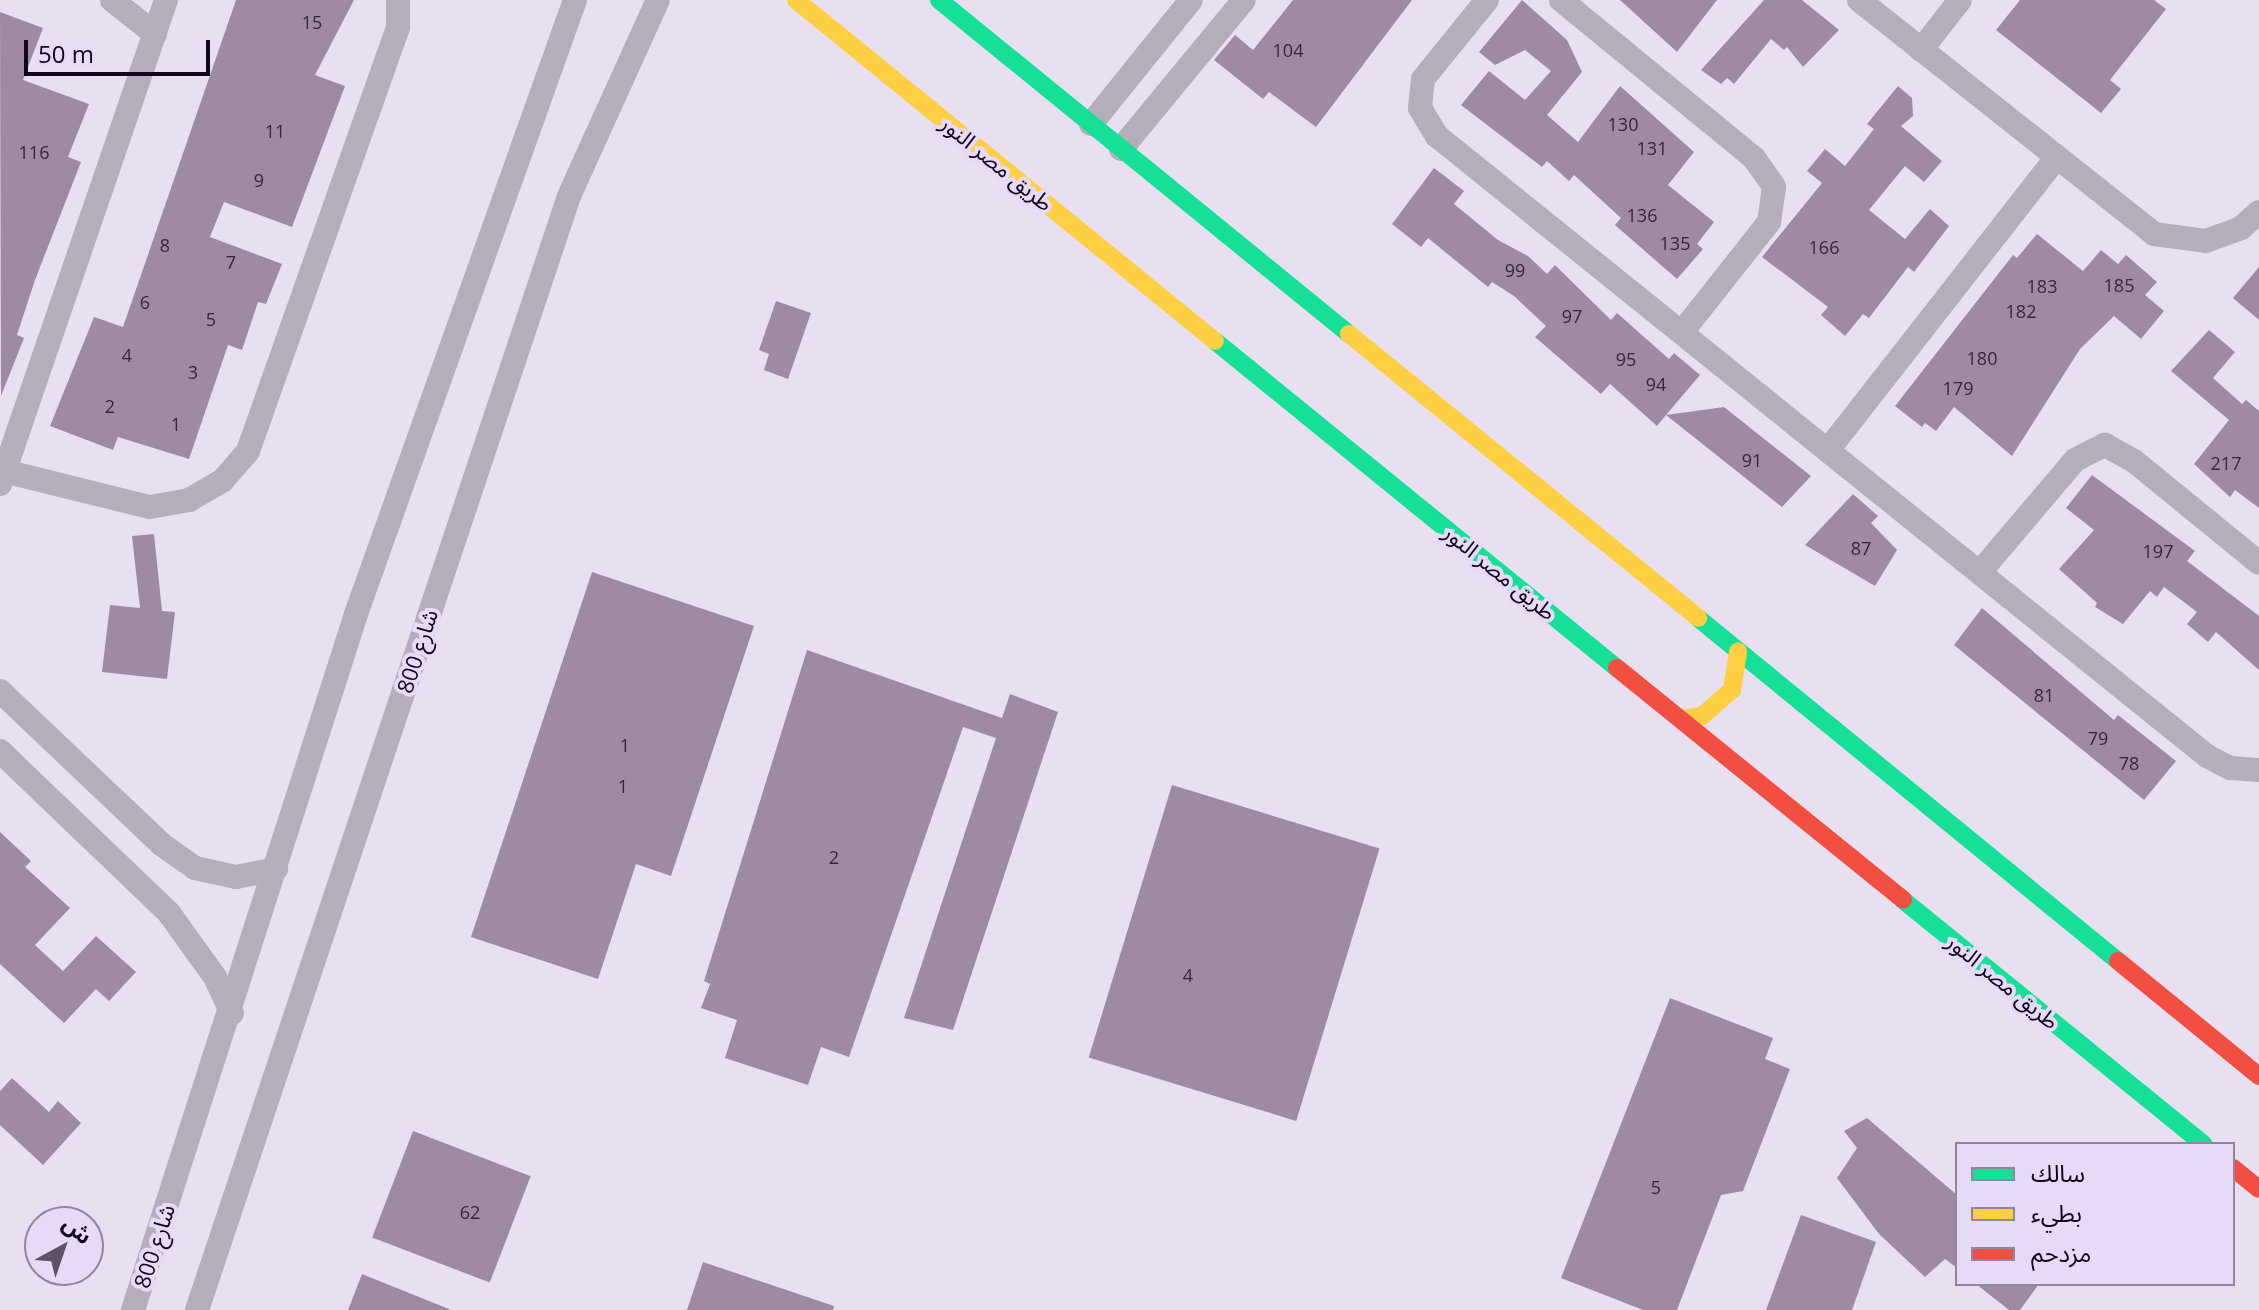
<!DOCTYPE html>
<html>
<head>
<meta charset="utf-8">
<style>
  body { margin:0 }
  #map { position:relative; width:2259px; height:1310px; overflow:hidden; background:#e8e0f1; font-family:"Open Sans","Noto Sans Arabic",sans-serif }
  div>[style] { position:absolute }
  .building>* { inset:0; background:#9e8ba3; transform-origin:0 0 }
  .street>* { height:24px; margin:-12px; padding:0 12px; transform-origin:12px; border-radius:12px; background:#b4aebb }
  .fast>* { height:18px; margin:-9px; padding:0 9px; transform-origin:9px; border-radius:9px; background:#16e098 }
  .slow>* { height:18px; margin:-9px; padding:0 9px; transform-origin:9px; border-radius:9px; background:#ffcf43 }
  .jam>* { height:18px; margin:-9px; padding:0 9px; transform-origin:9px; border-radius:9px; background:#f24e42 }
  span { translate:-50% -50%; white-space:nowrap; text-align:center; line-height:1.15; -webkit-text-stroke:8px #e7daf7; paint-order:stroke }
  .number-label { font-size:18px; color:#35263e }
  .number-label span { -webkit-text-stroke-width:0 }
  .street-label { font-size:22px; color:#12051d }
  .legend { position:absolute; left:1955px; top:1142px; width:280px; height:144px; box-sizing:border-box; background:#e7daf7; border:2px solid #9285a0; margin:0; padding:10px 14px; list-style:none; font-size:24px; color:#12051d }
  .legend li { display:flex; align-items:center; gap:16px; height:40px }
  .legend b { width:40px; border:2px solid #9285a0 }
  .north { position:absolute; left:24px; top:1206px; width:80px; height:80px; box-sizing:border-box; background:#e7daf7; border:2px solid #9285a0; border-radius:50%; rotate:40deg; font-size:22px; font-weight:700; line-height:32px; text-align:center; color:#12051d }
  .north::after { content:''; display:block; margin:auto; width:28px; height:36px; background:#5d5267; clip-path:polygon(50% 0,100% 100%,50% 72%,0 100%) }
  .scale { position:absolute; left:24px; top:40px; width:186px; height:36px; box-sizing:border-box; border:4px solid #12051d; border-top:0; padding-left:10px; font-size:24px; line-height:28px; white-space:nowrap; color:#12051d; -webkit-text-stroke:6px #e7daf7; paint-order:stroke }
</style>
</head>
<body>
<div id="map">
  <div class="building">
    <i style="clip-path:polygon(236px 0,354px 0,315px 75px,345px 86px,292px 227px,224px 202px,210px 237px,282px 264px,266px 304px,258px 302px,242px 350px,228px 345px,189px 459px,118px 437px,113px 450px,50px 426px,94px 317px,123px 327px)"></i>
    <i style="clip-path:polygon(1293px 0,1412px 0,1316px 127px,1269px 92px,1263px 99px,1214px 60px,1235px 35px,1253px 50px)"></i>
    <i style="clip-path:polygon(1522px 0,1567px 40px,1582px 72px,1547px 115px,1578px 142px,1620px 86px,1694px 152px,1668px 185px,1714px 222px,1697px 244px,1703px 249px,1677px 279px,1615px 225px,1621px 218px,1574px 175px,1569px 181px,1547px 161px,1542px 167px,1461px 105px,1489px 71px,1525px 100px,1551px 71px,1525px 50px,1495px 65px,1479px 52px)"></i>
    <i style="clip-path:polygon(1620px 0,1717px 0,1677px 52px)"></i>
    <i style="clip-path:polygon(1764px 0,1802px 0,1839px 30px,1803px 67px,1787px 47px,1784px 50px,1771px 39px,1734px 84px,1727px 78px,1721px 84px,1701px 70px)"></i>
    <i style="clip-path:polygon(2020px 0,2154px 0,2166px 9px,2110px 80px,2121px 89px,2101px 113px,1996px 30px)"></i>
    <i style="clip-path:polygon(0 12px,43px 28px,23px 80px,89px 104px,68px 157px,81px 162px,35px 280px,17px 335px,24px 338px,1px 396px)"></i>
    <i style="clip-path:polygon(1898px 86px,1912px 98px,1913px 116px,1901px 126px,1942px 161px,1924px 182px,1905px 166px,1869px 210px,1905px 239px,1930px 209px,1949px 226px,1914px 272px,1908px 267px,1869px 318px,1863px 314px,1845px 336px,1821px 315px,1828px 307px,1762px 257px,1822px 183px,1807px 171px,1825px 149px,1845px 166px,1874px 129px,1867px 124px)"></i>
    <i style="clip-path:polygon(1434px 168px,1464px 191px,1454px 204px,1498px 240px,1528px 256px,1547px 274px,1555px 265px,1611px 320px,1617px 313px,1669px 359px,1674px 353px,1700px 375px,1666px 415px,1724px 407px,1811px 476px,1782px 507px,1666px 415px,1657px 426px,1610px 384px,1601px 394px,1535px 337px,1546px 326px,1514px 296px,1492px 282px,1488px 287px,1428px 238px,1421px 247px,1392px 224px)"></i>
    <i style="clip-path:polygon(2037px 234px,2083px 271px,2101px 250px,2118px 264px,2126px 255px,2157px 282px,2145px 295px,2164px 311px,2141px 339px,2114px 316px,2080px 349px,2012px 456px,1954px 407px,1936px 431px,1925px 423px,1922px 427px,1895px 406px,2013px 255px,2017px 258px)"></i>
    <i style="clip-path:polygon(2259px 267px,2259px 320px,2233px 298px)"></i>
    <i style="clip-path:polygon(776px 301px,811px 313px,788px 379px,764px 370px,769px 354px,759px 350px)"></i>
    <i style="clip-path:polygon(2209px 330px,2235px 352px,2213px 378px,2242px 404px,2246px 400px,2259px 411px,2259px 508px,2235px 490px,2230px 497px,2194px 464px,2229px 420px,2171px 371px)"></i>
    <i style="clip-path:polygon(2092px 475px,2195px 551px,2187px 561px,2259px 616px,2259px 670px,2216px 632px,2208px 642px,2187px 624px,2197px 612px,2164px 587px,2157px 597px,2150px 591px,2123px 624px,2095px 607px,2097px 603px,2059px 569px,2094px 530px,2066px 508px)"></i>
    <i style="clip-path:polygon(1853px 494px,1878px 516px,1871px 523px,1897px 550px,1875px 586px,1805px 545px)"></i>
    <i style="clip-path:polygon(154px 534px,162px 611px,175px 612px,167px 679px,102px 672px,110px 605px,140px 608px,132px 536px)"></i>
    <i style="clip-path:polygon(592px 572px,754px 626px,671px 876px,636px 864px,598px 979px,471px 937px)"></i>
    <i style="clip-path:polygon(1982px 608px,2114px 720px,2118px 715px,2176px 761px,2144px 800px,1954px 645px)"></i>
    <i style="clip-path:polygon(807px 650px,1002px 718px,1010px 694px,1058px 712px,953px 1030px,904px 1018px,996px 738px,963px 727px,849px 1057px,821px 1047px,808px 1085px,725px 1058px,737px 1020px,701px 1008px,710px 984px,704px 981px)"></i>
    <i style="left:1172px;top:785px;width:217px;height:285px;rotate:17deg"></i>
    <i style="clip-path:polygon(0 832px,31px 861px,25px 867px,70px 908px,35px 945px,63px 971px,96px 936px,136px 972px,109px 1001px,96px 989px,64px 1023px,0 964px)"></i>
    <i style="clip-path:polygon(1670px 998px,1773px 1038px,1765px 1059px,1790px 1069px,1743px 1191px,1721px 1195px,1677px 1310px,1643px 1310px,1561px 1278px)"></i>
    <i style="clip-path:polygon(12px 1078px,49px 1112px,58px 1101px,81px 1123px,43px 1165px,0 1125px,0 1091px)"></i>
    <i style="clip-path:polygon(1867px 1118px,1957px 1195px,1957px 1268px,1945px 1259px,1925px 1277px,1879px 1234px,1837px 1178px,1857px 1148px,1844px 1131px)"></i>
    <i style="left:413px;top:1131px;width:126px;height:114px;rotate:21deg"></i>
    <i style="clip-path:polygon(1801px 1215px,1876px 1242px,1852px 1310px,1766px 1310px)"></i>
    <i style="clip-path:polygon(703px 1262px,834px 1306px,833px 1310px,687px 1310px)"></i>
    <i style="clip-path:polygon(362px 1274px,449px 1309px,449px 1310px,348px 1310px)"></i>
    <i style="clip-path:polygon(1976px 1284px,2039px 1284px,2020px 1310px,2009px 1310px)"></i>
  </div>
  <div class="street">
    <i style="left:112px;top:0;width:55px;rotate:38.3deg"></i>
    <i style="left:1487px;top:0;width:102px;rotate:129deg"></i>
    <i style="left:1423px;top:79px;width:29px;rotate:96deg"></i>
    <i style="left:1420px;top:108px;width:33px;rotate:59deg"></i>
    <i style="left:1437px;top:136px;width:989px;rotate:38.84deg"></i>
    <i style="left:2207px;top:756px;width:26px;rotate:28deg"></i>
    <i style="left:2230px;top:768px;width:29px;rotate:4deg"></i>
    <i style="left:1561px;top:0;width:249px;rotate:39.3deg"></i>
    <i style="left:1754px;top:158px;width:35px;rotate:55deg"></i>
    <i style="left:1774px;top:187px;width:35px;rotate:98deg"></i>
    <i style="left:1769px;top:222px;width:140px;rotate:128.3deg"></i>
    <i style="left:1859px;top:0;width:377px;rotate:38.4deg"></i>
    <i style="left:2154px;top:234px;width:52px;rotate:7.7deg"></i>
    <i style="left:2206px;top:241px;width:37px;rotate:-20deg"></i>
    <i style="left:2241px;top:228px;width:24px;rotate:-42deg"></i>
    <i style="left:1921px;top:50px;width:63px;rotate:-52deg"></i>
    <i style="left:1091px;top:124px;width:159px;rotate:-51.1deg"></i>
    <i style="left:1121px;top:149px;width:193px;rotate:-50.5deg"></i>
    <i style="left:1828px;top:450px;width:369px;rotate:-52deg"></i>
    <i style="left:4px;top:471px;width:150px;rotate:13.9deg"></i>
    <i style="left:150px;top:507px;width:40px;rotate:-10deg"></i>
    <i style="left:189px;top:500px;width:39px;rotate:-30deg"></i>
    <i style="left:223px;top:480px;width:38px;rotate:-49deg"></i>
    <i style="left:248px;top:451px;width:450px;rotate:-70.5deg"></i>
    <i style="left:398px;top:27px;width:27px;rotate:-90deg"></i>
    <i style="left:0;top:484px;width:512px;rotate:-71.07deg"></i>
    <i style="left:1980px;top:572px;width:147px;rotate:-49.7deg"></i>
    <i style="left:2075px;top:460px;width:34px;rotate:-27deg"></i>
    <i style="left:2105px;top:445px;width:33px;rotate:29deg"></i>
    <i style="left:2134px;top:461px;width:161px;rotate:39.2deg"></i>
    <i style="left:0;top:691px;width:222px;rotate:43.5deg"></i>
    <i style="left:161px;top:844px;width:42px;rotate:35.2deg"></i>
    <i style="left:195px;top:868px;width:42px;rotate:12.4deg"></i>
    <i style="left:236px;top:877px;width:41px;rotate:-11.3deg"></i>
    <i style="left:0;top:751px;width:234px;rotate:43.8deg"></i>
    <i style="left:169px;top:913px;width:79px;rotate:54.3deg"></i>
    <i style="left:215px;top:977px;width:40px;rotate:65deg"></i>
    <i style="left:133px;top:1310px;width:731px;rotate:-72.23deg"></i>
    <i style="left:356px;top:614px;width:652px;rotate:-70.37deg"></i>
    <i style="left:197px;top:1310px;width:1174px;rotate:-71.53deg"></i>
    <i style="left:569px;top:196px;width:215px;rotate:-65.6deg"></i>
  </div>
  <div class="fast">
    <i style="left:939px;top:0;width:529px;rotate:39.17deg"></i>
    <i style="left:1215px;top:341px;width:518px;rotate:39.13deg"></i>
    <i style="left:1698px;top:618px;width:542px;rotate:39.24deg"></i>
    <i style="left:1903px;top:900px;width:387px;rotate:39.1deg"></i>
  </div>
  <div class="slow">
    <i style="left:796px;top:0;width:540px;rotate:39.14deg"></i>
    <i style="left:1349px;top:334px;width:450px;rotate:39.1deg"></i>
    <i style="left:1682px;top:719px;width:20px;rotate:-9deg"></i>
    <i style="left:1702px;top:716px;width:40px;rotate:-41deg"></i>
    <i style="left:1732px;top:690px;width:39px;rotate:-81deg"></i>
  </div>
  <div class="jam">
    <i style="left:1617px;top:668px;width:368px;rotate:39deg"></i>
    <i style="left:2118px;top:961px;width:182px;rotate:39.2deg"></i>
    <i style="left:2233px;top:1168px;width:33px;rotate:39deg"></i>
  </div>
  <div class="number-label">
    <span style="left:312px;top:22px">15</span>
    <span style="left:1288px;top:50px">104</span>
    <span style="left:1623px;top:124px">130</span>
    <span style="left:275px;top:131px">11</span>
    <span style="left:1652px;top:148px">131</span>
    <span style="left:34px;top:152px">116</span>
    <span style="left:259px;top:180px">9</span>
    <span style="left:1642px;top:215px">136</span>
    <span style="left:1675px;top:243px">135</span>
    <span style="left:165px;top:245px">8</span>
    <span style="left:1824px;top:247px">166</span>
    <span style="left:231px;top:262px">7</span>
    <span style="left:1515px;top:270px">99</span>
    <span style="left:2119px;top:285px">185</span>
    <span style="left:2042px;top:286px">183</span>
    <span style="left:145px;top:302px">6</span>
    <span style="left:2021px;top:311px">182</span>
    <span style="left:1572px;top:316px">97</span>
    <span style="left:211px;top:319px">5</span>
    <span style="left:127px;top:355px">4</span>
    <span style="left:1982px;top:358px">180</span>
    <span style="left:1626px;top:359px">95</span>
    <span style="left:193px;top:372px">3</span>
    <span style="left:1656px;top:384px">94</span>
    <span style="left:1958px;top:388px">179</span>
    <span style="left:110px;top:406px">2</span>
    <span style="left:176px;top:424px">1</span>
    <span style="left:1752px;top:460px">91</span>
    <span style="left:2226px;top:463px">217</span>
    <span style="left:1861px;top:548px">87</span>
    <span style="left:2158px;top:551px">197</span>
    <span style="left:2044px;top:695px">81</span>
    <span style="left:2098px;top:738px">79</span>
    <span style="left:625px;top:745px">1</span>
    <span style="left:2129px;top:763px">78</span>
    <span style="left:623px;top:786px">1</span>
    <span style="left:834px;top:857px">2</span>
    <span style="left:1188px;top:975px">4</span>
    <span style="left:1656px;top:1187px">5</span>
    <span style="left:470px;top:1212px">62</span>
  </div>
  <div class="street-label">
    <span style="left:997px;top:163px;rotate:39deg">طريق مصر النور</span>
    <span style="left:1500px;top:572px;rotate:39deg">طريق مصر النور</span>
    <span style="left:417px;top:651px;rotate:-72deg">شارع 800</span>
    <span style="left:2003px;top:981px;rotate:39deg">طريق مصر النور</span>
    <span style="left:154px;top:1246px;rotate:-72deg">شارع 800</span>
  </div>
  <ul class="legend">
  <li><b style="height:10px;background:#16e098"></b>سالك</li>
  <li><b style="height:10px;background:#ffcf43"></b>بطيء</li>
  <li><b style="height:10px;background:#f24e42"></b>مزدحم</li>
  </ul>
  <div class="north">ش</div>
  <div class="scale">50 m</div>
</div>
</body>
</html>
